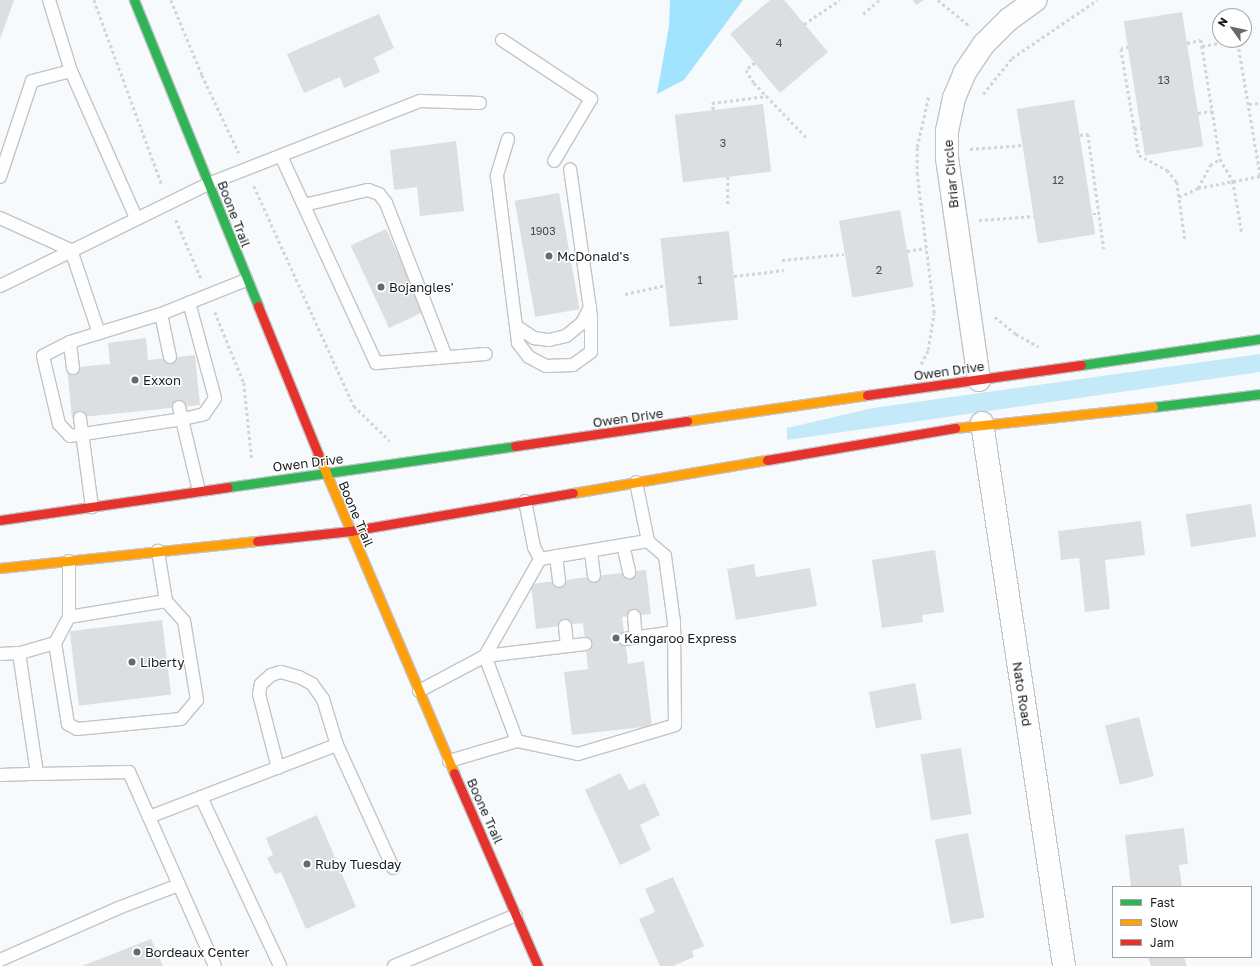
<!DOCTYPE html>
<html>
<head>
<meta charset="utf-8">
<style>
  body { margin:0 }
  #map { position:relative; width:1260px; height:966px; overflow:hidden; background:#f6fafc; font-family:"Golos Text",sans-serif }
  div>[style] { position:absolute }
  .green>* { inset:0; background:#c4e9f9 }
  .forest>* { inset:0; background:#a2e3fd }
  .building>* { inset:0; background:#dcdfe1; transform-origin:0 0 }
  .path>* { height:2.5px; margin-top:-1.25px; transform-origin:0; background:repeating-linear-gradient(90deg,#d2d4d5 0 3px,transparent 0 6px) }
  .roads { filter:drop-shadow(1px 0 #c2c5c7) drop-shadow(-1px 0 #c2c5c7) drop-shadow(0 1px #c2c5c7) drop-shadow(0 -1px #c2c5c7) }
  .lane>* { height:12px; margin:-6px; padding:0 6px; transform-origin:6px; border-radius:6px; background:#fefeff }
  .street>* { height:22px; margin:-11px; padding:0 11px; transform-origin:11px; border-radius:11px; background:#fefeff }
  .fast>* { height:9px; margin:-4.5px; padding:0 4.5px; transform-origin:4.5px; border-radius:4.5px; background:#30b455 }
  .slow>* { height:9px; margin:-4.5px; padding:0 4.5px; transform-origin:4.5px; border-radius:4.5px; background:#ff9f0a }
  .jam>* { height:9px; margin:-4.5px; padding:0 4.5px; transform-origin:4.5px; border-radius:4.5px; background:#e5322d }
  .dots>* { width:11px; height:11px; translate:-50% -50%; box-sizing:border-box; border:2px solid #fff; border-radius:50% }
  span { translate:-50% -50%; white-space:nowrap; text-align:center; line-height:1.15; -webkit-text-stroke:3px #fff; paint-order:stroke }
  .number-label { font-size:11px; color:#4b4e50 }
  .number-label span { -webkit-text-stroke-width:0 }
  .street-label { font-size:13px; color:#191d1f }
  .poi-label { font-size:13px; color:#191d1f }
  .left { translate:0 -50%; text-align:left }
  .legend { position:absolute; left:1112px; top:886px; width:140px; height:72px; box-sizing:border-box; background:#fff; border:1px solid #a3a5a5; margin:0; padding:5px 7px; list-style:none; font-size:12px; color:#191d1f }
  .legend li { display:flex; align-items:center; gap:8px; height:20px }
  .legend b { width:20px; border:1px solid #a3a5a5 }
  .north { position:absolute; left:1212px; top:8px; width:40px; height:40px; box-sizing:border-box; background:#fff; border:1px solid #a3a5a5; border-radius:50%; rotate:303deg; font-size:11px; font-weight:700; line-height:16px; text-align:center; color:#191d1f }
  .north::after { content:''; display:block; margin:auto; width:14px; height:18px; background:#666a6c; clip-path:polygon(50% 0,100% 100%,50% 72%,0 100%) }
</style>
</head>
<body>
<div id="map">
  <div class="green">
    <i style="clip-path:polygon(1260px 354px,1260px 372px,787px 440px,787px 428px,873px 408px)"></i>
  </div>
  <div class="forest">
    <i style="clip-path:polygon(670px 0,743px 0,684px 80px,657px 94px,669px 26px)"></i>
  </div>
  <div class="building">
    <i style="clip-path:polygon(0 0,14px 0,0 39px)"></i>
    <i style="clip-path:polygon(770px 0,784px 0,828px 52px,780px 93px,730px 34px)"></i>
    <i style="clip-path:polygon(913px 0,924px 0,916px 5px)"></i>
    <i style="left:1182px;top:12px;width:136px;height:59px;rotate:81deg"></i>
    <i style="clip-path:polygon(379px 14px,394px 48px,374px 58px,380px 72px,344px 88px,340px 77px,304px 93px,287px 54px)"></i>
    <i style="left:1074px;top:100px;width:136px;height:58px;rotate:81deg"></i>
    <i style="left:763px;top:104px;width:68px;height:89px;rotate:83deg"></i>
    <i style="clip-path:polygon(456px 141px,464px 211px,420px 216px,417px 187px,394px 190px,390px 150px)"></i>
    <i style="left:559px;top:193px;width:118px;height:45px;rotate:80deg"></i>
    <i style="left:900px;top:210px;width:78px;height:62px;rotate:80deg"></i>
    <i style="left:386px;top:229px;width:91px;height:39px;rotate:65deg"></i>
    <i style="left:729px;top:231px;width:89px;height:69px;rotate:84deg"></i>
    <i style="clip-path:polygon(146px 338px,148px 360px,195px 355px,200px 405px,72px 418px,67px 368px,110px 364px,108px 343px)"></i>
    <i style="left:1251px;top:504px;width:33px;height:66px;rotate:81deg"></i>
    <i style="clip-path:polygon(1141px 521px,1145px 555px,1105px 560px,1110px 609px,1085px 612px,1079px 558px,1061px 560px,1058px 531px)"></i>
    <i style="clip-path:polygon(935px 550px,944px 612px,922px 615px,923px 622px,882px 628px,872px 560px)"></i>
    <i style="clip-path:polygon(754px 564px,756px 577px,810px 568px,817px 606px,736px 620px,727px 569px)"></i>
    <i style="clip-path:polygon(646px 570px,651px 614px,622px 617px,628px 664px,644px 661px,652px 726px,572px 735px,564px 672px,588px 669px,583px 623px,536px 629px,531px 584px)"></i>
    <i style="left:162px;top:620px;width:75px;height:93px;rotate:83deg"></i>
    <i style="left:915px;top:683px;width:37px;height:47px;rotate:79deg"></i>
    <i style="left:1139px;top:717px;width:61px;height:35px;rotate:76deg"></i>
    <i style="left:961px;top:748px;width:67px;height:41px;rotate:81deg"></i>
    <i style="clip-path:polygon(620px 773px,629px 790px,645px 783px,660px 815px,640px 825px,651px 850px,620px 865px,585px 790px)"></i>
    <i style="clip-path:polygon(317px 815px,356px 907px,306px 929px,281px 872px,275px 874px,267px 858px,273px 855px,266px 838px)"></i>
    <i style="clip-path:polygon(1184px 828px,1188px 864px,1179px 865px,1182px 887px,1131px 887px,1125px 835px)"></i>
    <i style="left:968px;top:833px;width:86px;height:34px;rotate:79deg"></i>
    <i style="clip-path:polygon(673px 877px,704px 946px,692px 951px,694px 957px,673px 966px,660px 966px,639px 919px,655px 912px,645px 889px)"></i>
    <i style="clip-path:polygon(151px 939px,163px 966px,82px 966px)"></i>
    <i style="clip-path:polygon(1148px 957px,1184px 957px,1187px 966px,1151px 966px)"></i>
  </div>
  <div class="path">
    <i style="left:94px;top:0;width:197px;rotate:69.8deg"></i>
    <i style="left:171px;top:0;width:81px;rotate:67.5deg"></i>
    <i style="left:202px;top:75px;width:86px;rotate:64.6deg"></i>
    <i style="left:938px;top:0;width:41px;rotate:39.1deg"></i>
    <i style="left:863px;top:14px;width:21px;rotate:-41deg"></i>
    <i style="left:804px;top:24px;width:43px;rotate:-33.7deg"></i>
    <i style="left:1187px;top:43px;width:14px;rotate:-12deg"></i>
    <i style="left:1201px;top:40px;width:121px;rotate:80.9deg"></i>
    <i style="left:1220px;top:159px;width:26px;rotate:59deg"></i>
    <i style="left:1233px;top:181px;width:53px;rotate:80.2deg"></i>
    <i style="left:1202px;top:46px;width:34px;rotate:-10deg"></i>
    <i style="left:1129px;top:47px;width:8px;rotate:166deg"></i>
    <i style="left:1121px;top:49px;width:108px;rotate:80.4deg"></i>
    <i style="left:1139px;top:155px;width:32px;rotate:28deg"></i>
    <i style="left:1167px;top:170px;width:16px;rotate:50deg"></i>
    <i style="left:1177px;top:182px;width:59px;rotate:82.1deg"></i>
    <i style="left:755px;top:63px;width:11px;rotate:142deg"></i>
    <i style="left:746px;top:70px;width:15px;rotate:58deg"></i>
    <i style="left:754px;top:83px;width:75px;rotate:46.1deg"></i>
    <i style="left:983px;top:94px;width:46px;rotate:-51.1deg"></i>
    <i style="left:1012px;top:58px;width:103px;rotate:-34.3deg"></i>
    <i style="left:1249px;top:104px;width:11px;rotate:-5deg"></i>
    <i style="left:713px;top:110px;width:7px;rotate:-98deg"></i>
    <i style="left:712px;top:103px;width:55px;rotate:-7.3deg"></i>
    <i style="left:1198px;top:113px;width:14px;rotate:-8deg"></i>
    <i style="left:1134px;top:129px;width:8px;rotate:-7deg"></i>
    <i style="left:1080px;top:135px;width:8px;rotate:-7deg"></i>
    <i style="left:1088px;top:134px;width:116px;rotate:82.1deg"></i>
    <i style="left:970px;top:149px;width:53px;rotate:-4.3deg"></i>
    <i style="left:728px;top:177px;width:28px;rotate:90deg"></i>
    <i style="left:254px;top:186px;width:242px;rotate:65.6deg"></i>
    <i style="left:354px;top:406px;width:50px;rotate:44.2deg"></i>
    <i style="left:1198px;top:188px;width:26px;rotate:-62deg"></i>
    <i style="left:1210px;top:165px;width:12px;rotate:-31deg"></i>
    <i style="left:1179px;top:197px;width:21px;rotate:-25deg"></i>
    <i style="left:1198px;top:188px;width:63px;rotate:-11deg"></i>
    <i style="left:1260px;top:176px;width:138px;rotate:-99.6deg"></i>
    <i style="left:1093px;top:214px;width:7px"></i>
    <i style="left:176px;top:220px;width:63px;rotate:66.7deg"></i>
    <i style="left:979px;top:220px;width:55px;rotate:-4.2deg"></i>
    <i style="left:907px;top:251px;width:19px;rotate:-9deg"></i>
    <i style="left:782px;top:260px;width:62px;rotate:-5.5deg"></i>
    <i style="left:734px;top:276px;width:50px;rotate:-6.8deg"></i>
    <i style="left:625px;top:294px;width:42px;rotate:-12.4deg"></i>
    <i style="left:215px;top:312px;width:77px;rotate:67.8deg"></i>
    <i style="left:244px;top:383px;width:78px;rotate:84.1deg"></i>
    <i style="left:995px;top:317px;width:27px;rotate:39deg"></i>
    <i style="left:1016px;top:334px;width:26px;rotate:29deg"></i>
    <i style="left:921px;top:364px;width:16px;rotate:-63deg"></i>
    <i style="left:928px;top:350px;width:37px;rotate:-81deg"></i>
    <i style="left:934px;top:313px;width:139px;rotate:-97deg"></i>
    <i style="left:917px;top:175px;width:28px;rotate:-90deg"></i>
    <i style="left:917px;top:147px;width:54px;rotate:-77.2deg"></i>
  </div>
  <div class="roads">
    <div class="lane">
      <i style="left:49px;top:0;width:74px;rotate:72.8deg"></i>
      <i style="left:71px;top:71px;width:161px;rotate:66.1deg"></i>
      <i style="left:502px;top:40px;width:107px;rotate:33.5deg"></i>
      <i style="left:591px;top:99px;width:72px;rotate:120.8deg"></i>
      <i style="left:508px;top:139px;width:39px;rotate:107deg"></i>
      <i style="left:497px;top:176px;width:168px;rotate:82.8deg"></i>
      <i style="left:518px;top:343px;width:18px;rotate:52deg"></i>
      <i style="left:529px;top:357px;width:19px;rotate:28deg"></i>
      <i style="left:546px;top:366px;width:27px;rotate:-2deg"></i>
      <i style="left:573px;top:365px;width:22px;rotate:-36deg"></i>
      <i style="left:591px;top:352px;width:36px;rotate:-90deg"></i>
      <i style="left:591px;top:316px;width:148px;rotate:-98.1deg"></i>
      <i style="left:281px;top:156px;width:228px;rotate:65.3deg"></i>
      <i style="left:376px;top:363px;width:110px;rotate:-4.7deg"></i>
      <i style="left:0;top:177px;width:101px;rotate:-71.6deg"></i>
      <i style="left:32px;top:81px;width:40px;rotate:-14.4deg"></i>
      <i style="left:304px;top:205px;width:66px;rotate:-13.2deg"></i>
      <i style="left:368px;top:190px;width:12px;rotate:20deg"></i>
      <i style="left:379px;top:194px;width:11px;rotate:52deg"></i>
      <i style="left:386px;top:203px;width:165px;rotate:68.7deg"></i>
      <i style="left:0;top:218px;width:78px;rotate:24.3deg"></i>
      <i style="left:71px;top:250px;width:88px;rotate:71.4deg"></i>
      <i style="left:0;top:286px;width:232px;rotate:-26.1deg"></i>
      <i style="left:208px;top:184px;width:228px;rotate:-21.4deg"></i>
      <i style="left:420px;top:101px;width:60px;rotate:1.9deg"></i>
      <i style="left:161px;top:314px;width:44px;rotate:78.2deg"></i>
      <i style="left:516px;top:326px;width:22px;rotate:34deg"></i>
      <i style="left:534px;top:338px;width:15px;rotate:8deg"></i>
      <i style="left:549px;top:340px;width:17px;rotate:-13deg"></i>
      <i style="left:566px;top:336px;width:21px;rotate:-39deg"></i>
      <i style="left:582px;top:323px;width:18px;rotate:-63deg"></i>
      <i style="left:70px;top:342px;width:30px;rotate:153deg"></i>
      <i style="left:43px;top:356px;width:70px;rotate:76.8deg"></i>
      <i style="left:59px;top:424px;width:16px;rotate:47deg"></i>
      <i style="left:70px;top:436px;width:114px;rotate:-8.6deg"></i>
      <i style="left:183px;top:419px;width:22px;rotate:-13deg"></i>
      <i style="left:204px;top:414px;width:19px;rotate:-55deg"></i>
      <i style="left:215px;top:398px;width:99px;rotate:-105.2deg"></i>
      <i style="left:73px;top:368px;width:26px;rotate:-97deg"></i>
      <i style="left:70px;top:342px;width:95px;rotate:-17.1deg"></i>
      <i style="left:161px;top:314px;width:92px;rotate:-21.8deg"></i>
      <i style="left:179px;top:407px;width:86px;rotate:76.6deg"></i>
      <i style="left:80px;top:418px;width:90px;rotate:82.3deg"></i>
      <i style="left:525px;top:501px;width:47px;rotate:78.9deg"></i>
      <i style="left:534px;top:547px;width:13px;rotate:63deg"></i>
      <i style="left:623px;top:545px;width:28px;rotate:77deg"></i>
      <i style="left:591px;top:552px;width:24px;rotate:83deg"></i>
      <i style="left:556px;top:556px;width:25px;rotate:83deg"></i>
      <i style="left:69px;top:561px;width:56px;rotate:90deg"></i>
      <i style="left:69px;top:617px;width:30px;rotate:118deg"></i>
      <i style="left:55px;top:643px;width:37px;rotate:164deg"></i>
      <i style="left:19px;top:653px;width:122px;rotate:81.5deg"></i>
      <i style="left:37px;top:774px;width:92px;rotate:-1.2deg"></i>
      <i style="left:129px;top:772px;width:212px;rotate:66.1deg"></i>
      <i style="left:634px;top:616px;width:21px;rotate:85deg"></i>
      <i style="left:69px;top:617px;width:98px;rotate:-9.4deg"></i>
      <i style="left:565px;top:626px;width:20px;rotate:84deg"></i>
      <i style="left:625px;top:639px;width:50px;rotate:-8deg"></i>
      <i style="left:55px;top:643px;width:82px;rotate:80.9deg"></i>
      <i style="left:68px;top:724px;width:10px;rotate:29deg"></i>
      <i style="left:77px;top:729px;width:104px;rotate:-5.5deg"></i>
      <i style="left:181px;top:719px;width:25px;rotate:-50deg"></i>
      <i style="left:197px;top:700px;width:80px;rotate:-99.3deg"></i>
      <i style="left:184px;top:621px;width:27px;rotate:-132deg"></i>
      <i style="left:166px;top:601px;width:51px;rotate:-99.1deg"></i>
      <i style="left:0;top:654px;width:19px;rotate:-3deg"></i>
      <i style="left:419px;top:691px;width:75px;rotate:-27.9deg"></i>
      <i style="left:485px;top:656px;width:112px;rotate:-60.4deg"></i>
      <i style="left:540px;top:559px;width:109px;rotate:-9.5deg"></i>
      <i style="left:517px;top:741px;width:91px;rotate:-110.6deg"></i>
      <i style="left:485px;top:656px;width:101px;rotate:-6.8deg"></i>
      <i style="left:449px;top:761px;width:71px;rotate:-16.4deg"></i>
      <i style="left:517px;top:741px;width:62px;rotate:12deg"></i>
      <i style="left:578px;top:754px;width:101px;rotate:-16.6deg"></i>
      <i style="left:675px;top:725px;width:103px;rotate:-90.6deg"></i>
      <i style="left:674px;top:622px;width:67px;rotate:-97.8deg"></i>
      <i style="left:665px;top:556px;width:23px;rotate:-139deg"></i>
      <i style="left:648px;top:541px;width:60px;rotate:-101.5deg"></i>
      <i style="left:278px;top:768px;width:76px;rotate:-104.4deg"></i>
      <i style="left:259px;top:694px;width:10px;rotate:-79deg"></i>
      <i style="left:261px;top:684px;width:13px;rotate:-42deg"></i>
      <i style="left:271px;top:675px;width:10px;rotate:-17deg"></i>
      <i style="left:281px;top:672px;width:19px;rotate:16deg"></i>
      <i style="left:299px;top:677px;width:15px;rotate:28deg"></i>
      <i style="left:312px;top:684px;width:19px;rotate:54deg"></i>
      <i style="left:323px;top:699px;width:48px;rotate:73.1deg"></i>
      <i style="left:0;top:775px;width:37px;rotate:-2deg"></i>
      <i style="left:201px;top:797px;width:187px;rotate:64.9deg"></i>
      <i style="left:149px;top:817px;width:201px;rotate:-21deg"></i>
      <i style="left:337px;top:745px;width:135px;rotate:65.5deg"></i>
      <i style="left:0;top:960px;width:132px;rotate:-23.7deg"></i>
      <i style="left:121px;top:907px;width:62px;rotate:-20.8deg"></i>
      <i style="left:394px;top:966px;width:132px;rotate:-22.7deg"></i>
    </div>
    <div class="street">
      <i style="left:979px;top:380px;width:223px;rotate:-98.2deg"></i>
      <i style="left:947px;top:159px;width:28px;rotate:-90deg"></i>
      <i style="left:947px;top:131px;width:34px;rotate:-78deg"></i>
      <i style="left:954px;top:98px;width:28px;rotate:-67deg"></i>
      <i style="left:965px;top:72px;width:34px;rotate:-56deg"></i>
      <i style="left:984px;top:44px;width:34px;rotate:-45deg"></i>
      <i style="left:1008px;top:20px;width:34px;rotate:-36deg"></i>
      <i style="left:982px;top:423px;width:549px;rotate:81.41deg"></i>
    </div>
    <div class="fast">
      <i style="left:134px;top:0;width:330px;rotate:67.9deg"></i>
      <i style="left:1081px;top:365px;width:181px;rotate:-8.3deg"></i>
      <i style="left:1153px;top:407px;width:108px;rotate:-6.9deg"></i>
      <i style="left:228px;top:487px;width:290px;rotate:-8.1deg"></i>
    </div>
    <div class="slow">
      <i style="left:687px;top:421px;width:182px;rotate:-8.2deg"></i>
      <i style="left:955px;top:428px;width:199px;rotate:-6.1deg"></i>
      <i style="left:318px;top:454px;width:347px;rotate:66.9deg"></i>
      <i style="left:573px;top:493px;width:197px;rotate:-9.7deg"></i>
      <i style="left:0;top:568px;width:258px;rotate:-6deg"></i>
    </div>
    <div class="jam">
      <i style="left:258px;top:306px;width:160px;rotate:67.9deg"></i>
      <i style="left:867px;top:395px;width:216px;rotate:-8deg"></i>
      <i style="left:515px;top:446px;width:174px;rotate:-8.3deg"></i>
      <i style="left:767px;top:460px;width:191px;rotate:-9.7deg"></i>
      <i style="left:0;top:520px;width:230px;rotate:-8.2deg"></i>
      <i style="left:257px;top:541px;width:94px;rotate:-6.1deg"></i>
      <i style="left:350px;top:531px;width:226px;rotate:-9.7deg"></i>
      <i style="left:454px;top:773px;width:210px;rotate:66.5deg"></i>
    </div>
  </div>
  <div class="dots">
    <i style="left:549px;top:256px;background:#666a6c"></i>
    <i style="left:381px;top:287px;background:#666a6c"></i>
    <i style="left:135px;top:380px;background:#666a6c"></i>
    <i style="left:616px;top:638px;background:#666a6c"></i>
    <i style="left:132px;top:662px;background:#666a6c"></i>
    <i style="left:307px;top:864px;background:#666a6c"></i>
    <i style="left:137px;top:952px;background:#666a6c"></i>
  </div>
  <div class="number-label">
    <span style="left:779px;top:43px">4</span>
    <span style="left:1164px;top:80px">13</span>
    <span style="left:723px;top:143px">3</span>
    <span style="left:1058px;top:180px">12</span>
    <span style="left:543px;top:231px">1903</span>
    <span style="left:879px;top:270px">2</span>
    <span style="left:700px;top:280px">1</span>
  </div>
  <div class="street-label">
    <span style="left:951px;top:174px;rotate:-95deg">Briar Circle</span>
    <span style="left:234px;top:214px;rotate:69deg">Boone Trail</span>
    <span style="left:949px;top:371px;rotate:-8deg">Owen Drive</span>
    <span style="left:628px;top:418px;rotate:-8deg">Owen Drive</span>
    <span style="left:308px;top:463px;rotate:-7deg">Owen Drive</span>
    <span style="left:356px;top:514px;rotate:67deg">Boone Trail</span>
    <span style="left:1022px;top:694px;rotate:81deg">Nato Road</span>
    <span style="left:485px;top:811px;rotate:66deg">Boone Trail</span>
  </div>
  <div class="poi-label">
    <span class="left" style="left:557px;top:256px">McDonald's</span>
    <span class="left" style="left:389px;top:287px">Bojangles'</span>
    <span class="left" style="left:143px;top:380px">Exxon</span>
    <span class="left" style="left:624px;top:638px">Kangaroo Express</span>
    <span class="left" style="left:140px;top:662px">Liberty</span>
    <span class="left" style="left:315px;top:864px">Ruby Tuesday</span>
    <span class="left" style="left:145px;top:952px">Bordeaux Center</span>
  </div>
  <ul class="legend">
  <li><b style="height:5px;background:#30b455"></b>Fast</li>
  <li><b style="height:5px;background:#ff9f0a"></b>Slow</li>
  <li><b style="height:5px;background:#e5322d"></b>Jam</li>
  </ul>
  <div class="north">N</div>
</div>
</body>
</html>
